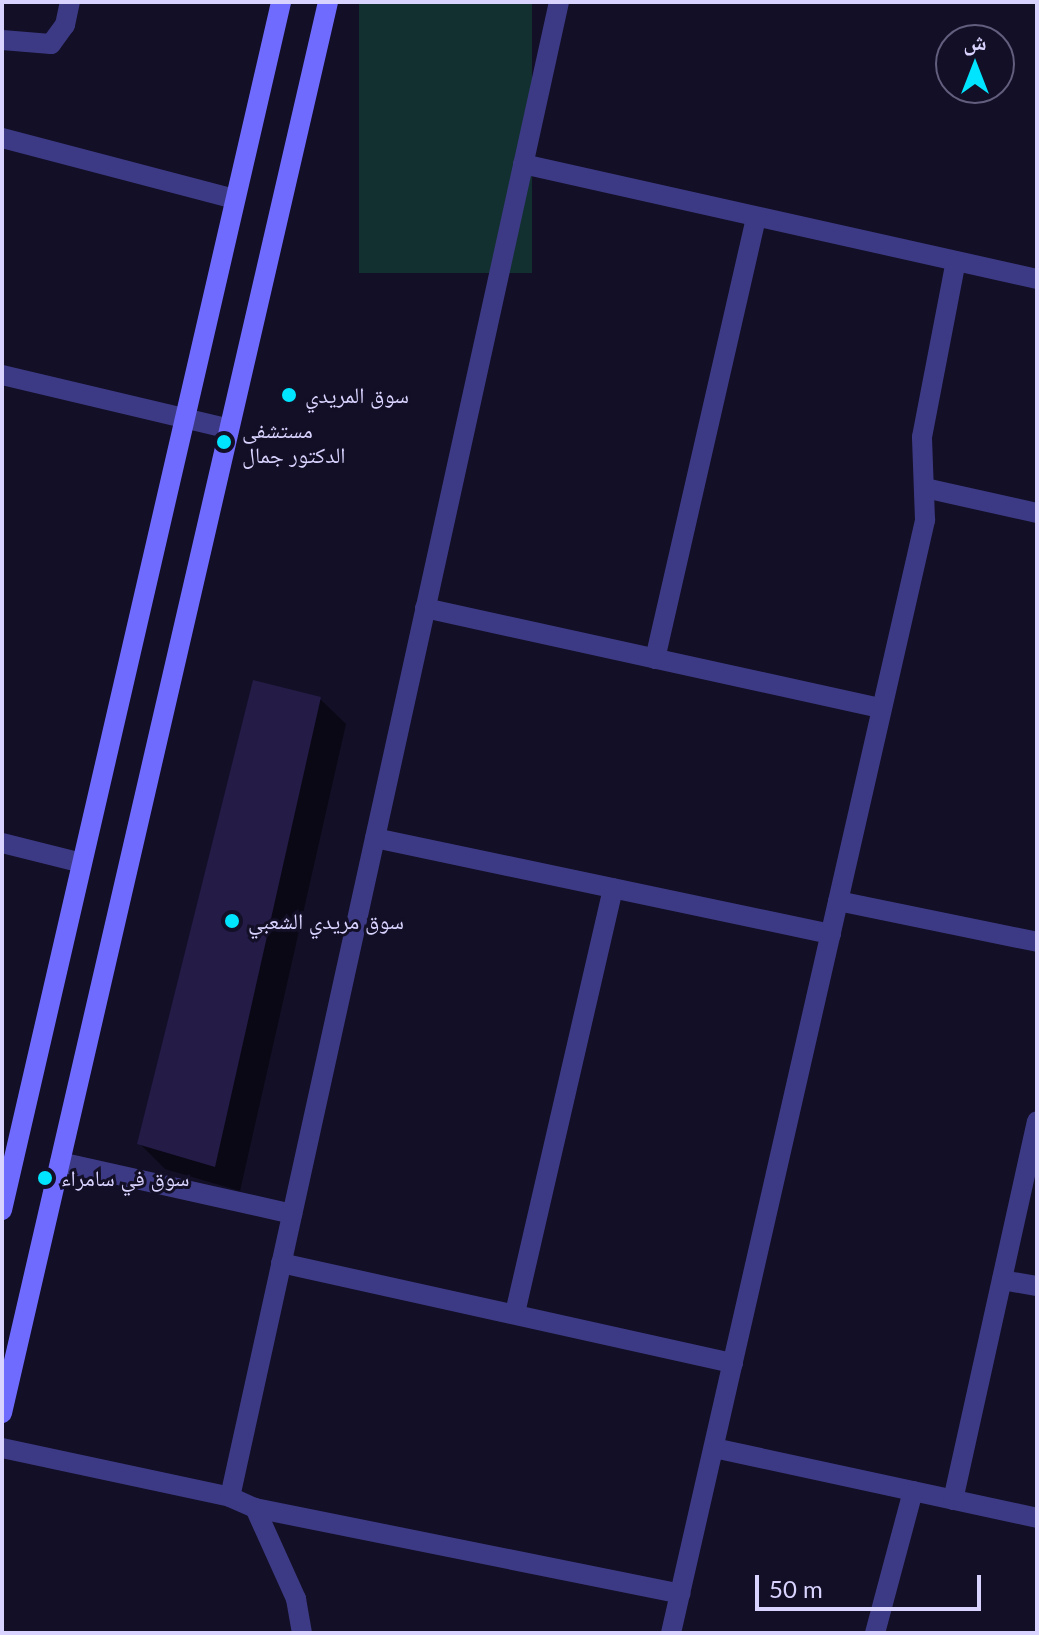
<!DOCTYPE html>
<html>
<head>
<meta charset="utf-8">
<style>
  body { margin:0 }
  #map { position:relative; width:1039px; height:1635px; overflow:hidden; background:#130f26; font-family:Lato,"Noto Naskh Arabic",sans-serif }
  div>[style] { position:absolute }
  .green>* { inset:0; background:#12302f; transform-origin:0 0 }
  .shadow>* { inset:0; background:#0007 }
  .building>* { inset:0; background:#241b47 }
  .minor>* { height:20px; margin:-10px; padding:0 10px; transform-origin:10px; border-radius:10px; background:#3d3a85 }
  .secondary>* { height:20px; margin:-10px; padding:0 10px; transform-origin:10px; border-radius:10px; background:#6f6bff }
  .dots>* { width:22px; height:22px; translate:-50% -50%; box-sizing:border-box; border:4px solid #130f26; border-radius:50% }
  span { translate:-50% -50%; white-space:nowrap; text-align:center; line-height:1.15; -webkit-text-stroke:6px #130f26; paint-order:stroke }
  .poi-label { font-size:22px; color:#d9d4ff }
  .left { translate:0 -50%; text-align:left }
  .frame { position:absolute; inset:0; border:4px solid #d9d4ff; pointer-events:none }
  .north { position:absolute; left:935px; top:24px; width:80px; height:80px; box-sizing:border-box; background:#130f26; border:2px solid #625e7d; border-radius:50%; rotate:0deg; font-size:22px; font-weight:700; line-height:32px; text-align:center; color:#d9d4ff }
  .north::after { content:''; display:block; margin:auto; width:28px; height:36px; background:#00e5ff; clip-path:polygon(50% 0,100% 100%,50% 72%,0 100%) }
  .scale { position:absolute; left:755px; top:1575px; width:226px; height:36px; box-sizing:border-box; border:4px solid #d9d4ff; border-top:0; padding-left:10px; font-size:24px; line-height:28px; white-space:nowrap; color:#d9d4ff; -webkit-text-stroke:6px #130f26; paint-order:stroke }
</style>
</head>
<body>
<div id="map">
  <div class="green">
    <i style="left:359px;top:2px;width:173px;height:271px"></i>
  </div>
  <div class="shadow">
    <i style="clip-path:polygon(320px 699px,346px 724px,240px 1191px,165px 1169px,139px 1143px)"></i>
  </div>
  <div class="building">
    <i style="clip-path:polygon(253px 680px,321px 697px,215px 1167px,137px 1144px)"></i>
  </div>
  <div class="minor">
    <i style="left:2px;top:40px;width:49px;rotate:4.7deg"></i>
    <i style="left:51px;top:44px;width:24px;rotate:-54deg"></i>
    <i style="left:65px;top:25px;width:24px;rotate:-78deg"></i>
    <i style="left:2px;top:138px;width:241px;rotate:14.7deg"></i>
    <i style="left:523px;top:164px;width:527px;rotate:12.61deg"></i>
    <i style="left:2px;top:375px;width:230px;rotate:13.3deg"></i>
    <i style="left:925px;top:488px;width:115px;rotate:12.6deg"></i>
    <i style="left:425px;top:608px;width:467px;rotate:12.4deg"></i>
    <i style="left:655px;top:659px;width:453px;rotate:-77.1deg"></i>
    <i style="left:375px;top:838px;width:466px;rotate:11.9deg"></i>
    <i style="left:2px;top:843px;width:82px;rotate:14deg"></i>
    <i style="left:838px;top:901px;width:203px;rotate:11.6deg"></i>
    <i style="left:60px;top:1162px;width:238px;rotate:12.6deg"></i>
    <i style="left:281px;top:1263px;width:463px;rotate:12.5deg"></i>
    <i style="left:1002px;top:1280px;width:36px;rotate:10deg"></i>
    <i style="left:515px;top:1313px;width:436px;rotate:-77deg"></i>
    <i style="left:2px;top:1448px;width:233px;rotate:12.1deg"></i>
    <i style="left:230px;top:1497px;width:27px;rotate:24deg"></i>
    <i style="left:255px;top:1508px;width:434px;rotate:11.4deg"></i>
    <i style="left:714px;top:1448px;width:330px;rotate:12.2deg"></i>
    <i style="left:230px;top:1497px;width:1531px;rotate:-77.59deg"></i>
    <i style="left:953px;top:1500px;width:388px;rotate:-77.5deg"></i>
    <i style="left:255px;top:1508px;width:100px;rotate:65.7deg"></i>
    <i style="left:296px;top:1599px;width:35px;rotate:80deg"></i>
    <i style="left:671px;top:1633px;width:1142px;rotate:-77.14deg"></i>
    <i style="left:925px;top:520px;width:83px;rotate:-92.1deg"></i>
    <i style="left:922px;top:437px;width:179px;rotate:-79.1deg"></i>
    <i style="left:875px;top:1633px;width:147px;rotate:-75deg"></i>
  </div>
  <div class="secondary">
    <i style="left:2px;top:1210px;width:1240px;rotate:-76.99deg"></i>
    <i style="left:2px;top:1413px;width:1448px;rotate:-76.99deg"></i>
  </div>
  <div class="dots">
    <i style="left:289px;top:395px;background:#00e5ff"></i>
    <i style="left:224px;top:442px;background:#00e5ff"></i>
    <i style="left:232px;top:921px;background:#00e5ff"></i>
    <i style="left:45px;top:1178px;background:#00e5ff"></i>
  </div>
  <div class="poi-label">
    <span class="left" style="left:305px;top:395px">سوق المريدي</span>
    <span class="left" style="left:242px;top:442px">مستشفى<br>الدكتور جمال</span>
    <span class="left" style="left:248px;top:921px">سوق مريدي الشعبي</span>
    <span class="left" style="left:61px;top:1178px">سوق في سامراء</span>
  </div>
  <div class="frame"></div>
  <div class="north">ش</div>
  <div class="scale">50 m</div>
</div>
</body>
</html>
